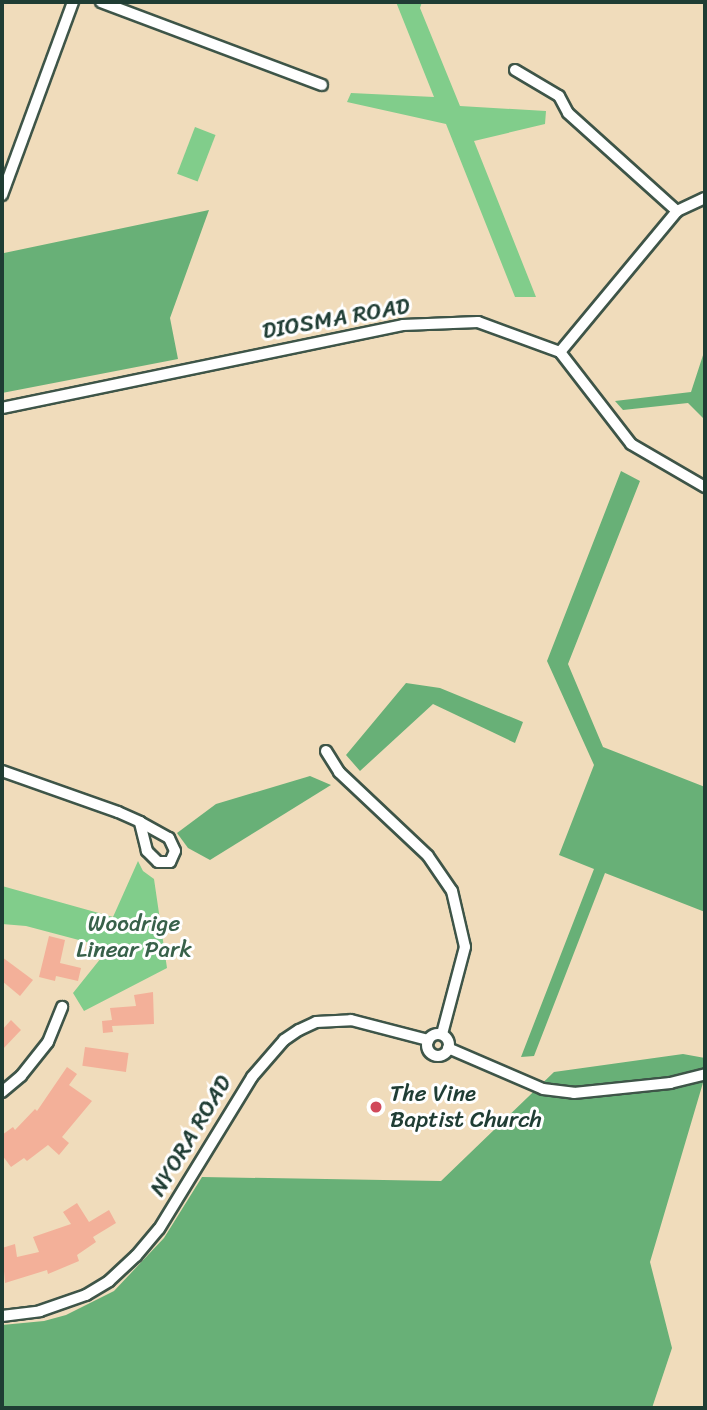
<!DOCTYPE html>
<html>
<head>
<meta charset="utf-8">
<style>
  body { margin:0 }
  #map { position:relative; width:707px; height:1410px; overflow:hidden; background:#f0dcbb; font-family:Sriracha,sans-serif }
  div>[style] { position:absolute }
  .green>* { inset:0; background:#81cd8b; transform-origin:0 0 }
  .forest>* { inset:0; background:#68b077 }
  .building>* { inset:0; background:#f3b099; transform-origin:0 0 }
  .roads { filter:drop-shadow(2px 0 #3e5548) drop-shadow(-2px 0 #3e5548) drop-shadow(0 2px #3e5548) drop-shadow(0 -2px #3e5548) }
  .street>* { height:10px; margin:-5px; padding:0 5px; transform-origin:5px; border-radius:5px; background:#fff }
  .street>.ring { margin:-5px; padding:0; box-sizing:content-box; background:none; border:10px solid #fff; border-radius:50% }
  .dots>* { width:19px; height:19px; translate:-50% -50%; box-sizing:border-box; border:4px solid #fff; border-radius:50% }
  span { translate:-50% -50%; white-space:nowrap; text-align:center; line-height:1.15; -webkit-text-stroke:6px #fff; paint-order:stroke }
  .street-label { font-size:23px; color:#1f3d34 }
  .park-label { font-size:23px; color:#38614a }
  .poi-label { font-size:23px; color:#1f3d34 }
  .left { translate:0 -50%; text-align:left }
  .frame { position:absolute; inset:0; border:4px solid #1f3d34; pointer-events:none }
</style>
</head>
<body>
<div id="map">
  <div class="green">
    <i style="clip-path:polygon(396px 2px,422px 2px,420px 8px,460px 106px,546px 111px,545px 124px,474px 141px,536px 297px,515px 297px,446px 124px,347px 102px,351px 93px,434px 97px)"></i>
    <i style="left:195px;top:127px;width:22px;height:50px;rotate:21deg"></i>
    <i style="clip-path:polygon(138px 861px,143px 871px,154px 879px,167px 968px,84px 1011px,73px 993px,109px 948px,26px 926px,2px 924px,2px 886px,113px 917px)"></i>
  </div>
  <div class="forest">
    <i style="clip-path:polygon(209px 210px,170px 318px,178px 359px,2px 393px,4px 253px)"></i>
    <i style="clip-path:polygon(705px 349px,705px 420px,688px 403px,623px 410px,615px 401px,691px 392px)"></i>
    <i style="clip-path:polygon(621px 471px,640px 481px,568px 664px,603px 747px,705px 787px,705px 912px,605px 873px,534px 1056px,521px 1057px,594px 869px,559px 855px,594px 765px,547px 661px)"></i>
    <i style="clip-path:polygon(406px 683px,440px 688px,523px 722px,515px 743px,433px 704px,360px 771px,346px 755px)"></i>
    <i style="clip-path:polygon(310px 776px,331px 785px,210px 860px,188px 848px,177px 833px,216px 804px)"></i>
    <i style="clip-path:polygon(683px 1054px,705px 1058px,705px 1076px,650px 1262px,672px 1348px,652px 1408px,2px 1408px,2px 1325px,44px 1321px,66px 1315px,114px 1291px,164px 1238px,202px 1177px,441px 1181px,554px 1072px)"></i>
  </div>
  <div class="building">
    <i style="clip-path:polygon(49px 936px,65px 940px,60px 963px,81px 968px,78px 981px,56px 976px,55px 981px,39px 977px)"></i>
    <i style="clip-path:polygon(2px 957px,33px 980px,20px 996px,2px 981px)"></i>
    <i style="clip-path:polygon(153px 992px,154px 1024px,112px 1026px,113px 1032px,103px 1033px,102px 1021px,112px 1020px,110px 1008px,136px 1006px,134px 995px)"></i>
    <i style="clip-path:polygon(11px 1020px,21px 1030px,2px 1050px,2px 1030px)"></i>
    <i style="left:85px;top:1047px;width:44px;height:19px;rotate:8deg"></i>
    <i style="clip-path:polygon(67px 1067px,77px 1074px,69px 1085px,92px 1101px,62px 1137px,69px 1143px,59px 1155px,48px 1145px,27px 1161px,24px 1158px,11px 1167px,2px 1155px,2px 1135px,13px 1127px,15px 1130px,35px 1109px,37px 1111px)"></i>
    <i style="clip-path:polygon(77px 1203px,89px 1222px,109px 1210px,116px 1223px,93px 1237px,96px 1242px,77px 1255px,79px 1261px,48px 1274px,47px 1270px,5px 1283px,2px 1248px,15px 1244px,17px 1257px,39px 1252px,33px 1237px,71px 1224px,63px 1212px)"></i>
  </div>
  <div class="roads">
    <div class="street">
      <i style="left:101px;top:2px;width:236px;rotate:20.6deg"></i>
      <i style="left:515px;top:70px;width:51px;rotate:30.6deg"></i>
      <i style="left:559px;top:96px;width:19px;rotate:62deg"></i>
      <i style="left:568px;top:113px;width:147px;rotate:42deg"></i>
      <i style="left:2px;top:195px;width:206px;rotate:-69.8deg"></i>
      <i style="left:560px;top:352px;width:183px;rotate:-50.3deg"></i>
      <i style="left:677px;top:211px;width:31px;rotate:-25deg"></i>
      <i style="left:2px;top:408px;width:409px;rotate:-11.7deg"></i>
      <i style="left:403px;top:325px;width:75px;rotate:-2.3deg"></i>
      <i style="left:478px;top:322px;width:87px;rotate:20.1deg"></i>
      <i style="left:560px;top:352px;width:116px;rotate:52.3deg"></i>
      <i style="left:631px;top:444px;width:86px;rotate:30.2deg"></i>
      <i style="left:326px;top:751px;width:25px;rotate:58deg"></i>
      <i style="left:339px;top:772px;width:122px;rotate:43.3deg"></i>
      <i style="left:428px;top:856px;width:42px;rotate:55.6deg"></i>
      <i style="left:452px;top:891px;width:57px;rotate:76.9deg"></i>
      <i style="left:465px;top:947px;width:90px;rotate:104.8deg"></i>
      <i style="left:2px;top:771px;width:123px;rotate:19.5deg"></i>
      <i style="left:118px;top:812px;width:24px;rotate:24deg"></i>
      <i style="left:140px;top:822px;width:33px;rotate:29deg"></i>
      <i style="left:169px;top:838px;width:14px;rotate:65deg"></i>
      <i style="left:175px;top:851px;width:12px;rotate:114deg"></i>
      <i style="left:170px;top:862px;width:12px;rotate:180deg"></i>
      <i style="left:158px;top:862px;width:16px;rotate:-135deg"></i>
      <i style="left:147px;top:851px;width:30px;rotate:-104deg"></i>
      <i class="ring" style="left:427px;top:1034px;width:12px;height:12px"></i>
      <i style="left:448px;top:1048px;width:103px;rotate:23.3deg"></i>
      <i style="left:543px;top:1089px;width:31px;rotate:7deg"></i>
      <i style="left:574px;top:1093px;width:97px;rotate:-5.9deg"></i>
      <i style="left:670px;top:1083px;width:36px;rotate:-14deg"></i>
      <i style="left:2px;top:1092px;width:25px;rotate:-40deg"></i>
      <i style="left:21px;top:1076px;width:43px;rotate:-51.5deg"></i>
      <i style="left:48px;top:1042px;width:38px;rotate:-68deg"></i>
      <i style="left:2px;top:1316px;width:38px;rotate:-7deg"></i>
      <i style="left:40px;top:1311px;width:49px;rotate:-19.2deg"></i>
      <i style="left:86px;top:1295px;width:27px;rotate:-31deg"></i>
      <i style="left:109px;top:1281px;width:37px;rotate:-43deg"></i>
      <i style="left:136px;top:1256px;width:35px;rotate:-50deg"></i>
      <i style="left:159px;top:1229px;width:178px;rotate:-58.5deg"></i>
      <i style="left:252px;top:1077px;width:49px;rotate:-49.1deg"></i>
      <i style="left:284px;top:1040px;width:18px;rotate:-34deg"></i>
      <i style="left:299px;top:1030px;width:19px;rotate:-25deg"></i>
      <i style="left:316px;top:1022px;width:35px;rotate:-3deg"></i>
      <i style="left:351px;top:1020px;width:80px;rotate:14.6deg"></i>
    </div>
  </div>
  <div class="dots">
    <i style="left:376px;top:1107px;background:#d1495b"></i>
  </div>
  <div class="street-label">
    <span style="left:336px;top:319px;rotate:-10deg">DIOSMA ROAD</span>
    <span style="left:191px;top:1136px;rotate:-59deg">NYORA ROAD</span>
  </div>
  <div class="park-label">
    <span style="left:134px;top:937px">Woodrige<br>Linear Park</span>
  </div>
  <div class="poi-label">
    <span class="left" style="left:390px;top:1107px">The Vine<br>Baptist Church</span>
  </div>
  <div class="frame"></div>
</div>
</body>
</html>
